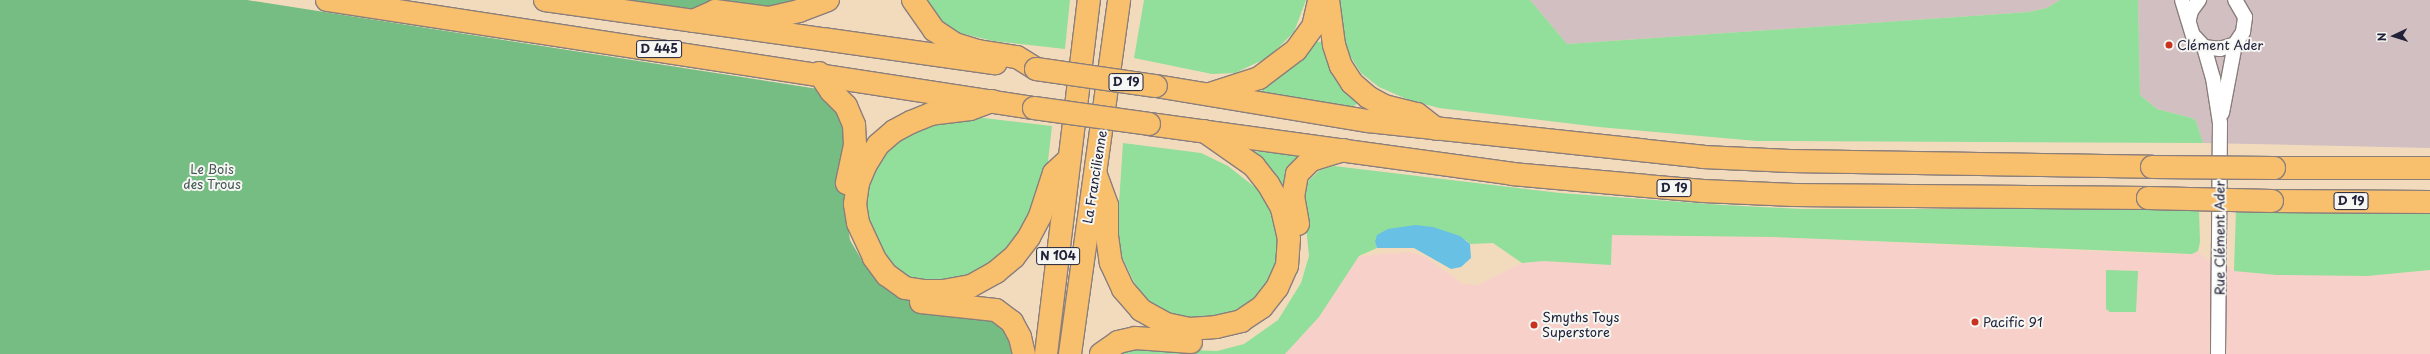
<!DOCTYPE html>
<html>
<head>
<meta charset="utf-8">
<style>
  body { margin:0 }
  #map { position:relative; width:2430px; height:354px; overflow:hidden; background:#f2dbbd; font-family:"Playpen Sans",sans-serif }
  div>[style] { position:absolute }
  .built>* { inset:0; background:#f7d1c9 }
  .industrial>* { inset:0; background:#d2bfc1 }
  .green>* { inset:0; background:#92de9b }
  .forest>* { inset:0; background:#75bd83 }
  .water>* { inset:0; background:#68c0e5 }
  .roads { filter:drop-shadow(1px 0 #8a7e7c) drop-shadow(-1px 0 #8a7e7c) drop-shadow(0 1px #8a7e7c) drop-shadow(0 -1px #8a7e7c) }
  .minor>* { height:14px; margin:-7px; padding:0 7px; transform-origin:7px; border-radius:7px; background:#fff }
  .primary>* { height:22px; margin:-11px; padding:0 11px; transform-origin:11px; border-radius:11px; background:#f8bf6c }
  .trunk>* { height:22px; margin:-11px; padding:0 11px; transform-origin:11px; border-radius:11px; background:#f8bf6c }
  .bridges { filter:drop-shadow(1px 0 #8a7e7c) drop-shadow(-1px 0 #8a7e7c) drop-shadow(0 1px #8a7e7c) drop-shadow(0 -1px #8a7e7c) }
  .primary-bridge>* { height:22px; margin:-11px; padding:0 11px; transform-origin:11px; border-radius:11px; background:#f8bf6c }
  .dots>* { width:11px; height:11px; translate:-50% -50%; box-sizing:border-box; border:2px solid #f6f6f2; border-radius:50% }
  span { translate:-50% -50%; white-space:nowrap; text-align:center; line-height:1.15; -webkit-text-stroke:4px #f6f6f2; paint-order:stroke }
  .shield-label span { padding:1px 3px; background:#f6f6f2; border:1px solid; border-radius:3px; -webkit-text-stroke-width:0 }
  .shield-label { font-size:12px; color:#22223b; font-weight:700 }
  .poi-label { font-size:13px; color:#22223b }
  .left { translate:0 -50%; text-align:left }
  .park-label { font-size:13px; color:#445a58 }
  .street-label { font-size:13px; color:#22223b }
  .north { position:absolute; left:2374px; top:16px; width:40px; height:40px; -webkit-text-stroke:3px #f6f6f2; paint-order:stroke; rotate:266deg; font-size:11px; font-weight:700; line-height:16px; text-align:center; color:#22223b }
  .north::after { content:''; display:block; margin:auto; width:14px; height:18px; background:#22223b; clip-path:polygon(50% 0,100% 100%,50% 72%,0 100%) }
</style>
</head>
<body>
<div id="map">
  <div class="built">
    <i style="clip-path:polygon(1612px 235px,1772px 237px,2139px 253px,2192px 254px,2198px 251px,2206px 259px,2220px 261px,2234px 271px,2367px 276px,2430px 270px,2430px 354px,1285px 354px,1319px 317px,1359px 256px,1410px 252px,1426px 257px,1463px 284px,1478px 285px,1522px 263px,1544px 261px,1611px 265px)"></i>
  </div>
  <div class="industrial">
    <i style="clip-path:polygon(1530px 0,2060px 0,2047px 8px,2029px 12px,1567px 44px)"></i>
    <i style="clip-path:polygon(2138px 0,2430px 0,2430px 148px,2203px 143px,2196px 121px,2192px 118px,2157px 109px,2140px 95px)"></i>
  </div>
  <div class="green">
    <i style="clip-path:polygon(922px 0,1070px 0,1065px 49px,993px 41px,960px 33px,942px 24px)"></i>
    <i style="clip-path:polygon(1144px 0,1306px 0,1294px 32px,1269px 57px,1235px 73px,1212px 74px,1134px 58px)"></i>
    <i style="clip-path:polygon(1337px 0,1530px 0,1567px 44px,2029px 12px,2047px 8px,2060px 0,2138px 0,2140px 95px,2157px 109px,2192px 118px,2196px 121px,2203px 143px,1757px 141px,1599px 127px,1439px 108px,1409px 100px,1379px 87px,1361px 73px,1347px 51px,1338px 25px)"></i>
    <i style="clip-path:polygon(1310px 42px,1321px 42px,1357px 104px,1350px 108px,1264px 95px,1261px 89px,1264px 82px)"></i>
    <i style="clip-path:polygon(975px 117px,1052px 126px,1047px 170px,1025px 225px,1008px 249px,987px 268px,964px 279px,916px 282px,891px 267px,865px 216px,867px 187px,879px 160px,899px 140px,922px 126px)"></i>
    <i style="clip-path:polygon(1123px 143px,1201px 153px,1228px 166px,1261px 192px,1280px 229px,1279px 255px,1273px 275px,1252px 305px,1236px 314px,1188px 321px,1169px 314px,1150px 302px,1136px 286px,1122px 257px,1117px 233px)"></i>
    <i style="clip-path:polygon(1252px 151px,1298px 155px,1284px 188px,1280px 188px,1251px 155px)"></i>
    <i style="clip-path:polygon(1334px 166px,1560px 193px,1723px 205px,1802px 209px,2199px 209px,2200px 242px,2198px 251px,2192px 254px,1772px 237px,1612px 235px,1611px 265px,1544px 261px,1522px 263px,1493px 243px,1470px 244px,1466px 240px,1375px 242px,1377px 248px,1359px 256px,1319px 317px,1285px 354px,1120px 354px,1141px 348px,1217px 351px,1244px 344px,1278px 320px,1301px 283px,1309px 256px,1303px 196px,1309px 180px,1320px 170px)"></i>
    <i style="clip-path:polygon(2236px 210px,2430px 212px,2430px 270px,2367px 276px,2277px 275px,2234px 271px)"></i>
    <i style="clip-path:polygon(2106px 270px,2138px 271px,2136px 312px,2110px 312px,2106px 309px)"></i>
  </div>
  <div class="forest">
    <i style="clip-path:polygon(0 0,247px 0,831px 91px,854px 125px,845px 209px,850px 240px,864px 264px,886px 288px,911px 301px,996px 310px,1024px 354px,0 354px)"></i>
    <i style="clip-path:polygon(578px 0,828px 0,693px 21px)"></i>
  </div>
  <div class="water">
    <i style="clip-path:polygon(1415px 225px,1433px 227px,1460px 236px,1470px 244px,1471px 258px,1461px 267px,1451px 269px,1414px 248px,1377px 248px,1375px 242px,1377px 235px,1388px 229px)"></i>
  </div>
  <div class="roads">
    <div class="minor">
      <i style="left:2182px;top:0;width:37px;rotate:73deg"></i>
      <i style="left:2193px;top:35px;width:16px;rotate:47deg"></i>
      <i style="left:2204px;top:47px;width:16px;rotate:7deg"></i>
      <i style="left:2220px;top:49px;width:16px;rotate:-18deg"></i>
      <i style="left:2235px;top:44px;width:14px;rotate:-56deg"></i>
      <i style="left:2243px;top:32px;width:15px;rotate:-82deg"></i>
      <i style="left:2245px;top:17px;width:20px;rotate:-120deg"></i>
      <i style="left:2189px;top:19px;width:8px;rotate:-76deg"></i>
      <i style="left:2191px;top:11px;width:14px;rotate:-54deg"></i>
      <i style="left:2204px;top:47px;width:32px;rotate:74deg"></i>
      <i style="left:2213px;top:78px;width:46px;rotate:81.2deg"></i>
      <i style="left:2220px;top:123px;width:231px;rotate:90.5deg"></i>
      <i style="left:2222px;top:113px;width:70px;rotate:-79.3deg"></i>
    </div>
    <div class="primary">
      <i style="left:327px;top:0;width:715px;rotate:8.69deg"></i>
      <i style="left:545px;top:0;width:455px;rotate:8deg"></i>
      <i style="left:1156px;top:86px;width:215px;rotate:9.4deg"></i>
      <i style="left:1368px;top:121px;width:337px;rotate:6.1deg"></i>
      <i style="left:1703px;top:157px;width:87px;rotate:2.6deg"></i>
      <i style="left:1790px;top:161px;width:362px;rotate:0.9deg"></i>
      <i style="left:1149px;top:124px;width:366px;rotate:7.8deg"></i>
      <i style="left:1512px;top:174px;width:192px;rotate:5.1deg"></i>
      <i style="left:1703px;top:191px;width:91px;rotate:2.5deg"></i>
      <i style="left:1794px;top:195px;width:354px;rotate:0.5deg"></i>
      <i style="left:2274px;top:168px;width:156px"></i>
      <i style="left:2272px;top:201px;width:158px;rotate:0.4deg"></i>
    </div>
    <div class="trunk">
      <i style="left:913px;top:0;width:37px;rotate:55deg"></i>
      <i style="left:934px;top:30px;width:25px;rotate:34deg"></i>
      <i style="left:955px;top:44px;width:24px;rotate:17deg"></i>
      <i style="left:978px;top:51px;width:39px;rotate:9deg"></i>
      <i style="left:1017px;top:57px;width:22px;rotate:32deg"></i>
      <i style="left:1328px;top:0;width:45px;rotate:82.4deg"></i>
      <i style="left:1334px;top:45px;width:22px;rotate:72deg"></i>
      <i style="left:1341px;top:66px;width:20px;rotate:57deg"></i>
      <i style="left:1352px;top:83px;width:21px;rotate:41deg"></i>
      <i style="left:1368px;top:97px;width:18px;rotate:29deg"></i>
      <i style="left:1384px;top:106px;width:34px;rotate:14deg"></i>
      <i style="left:1417px;top:114px;width:24px;rotate:38deg"></i>
      <i style="left:693px;top:21px;width:24px;rotate:-24deg"></i>
      <i style="left:715px;top:11px;width:54px;rotate:7.4deg"></i>
      <i style="left:769px;top:18px;width:31px;rotate:-13deg"></i>
      <i style="left:799px;top:11px;width:31px;rotate:-21deg"></i>
      <i style="left:819px;top:73px;width:22px;rotate:56deg"></i>
      <i style="left:831px;top:91px;width:21px;rotate:45deg"></i>
      <i style="left:846px;top:106px;width:21px;rotate:67deg"></i>
      <i style="left:854px;top:125px;width:20px;rotate:87deg"></i>
      <i style="left:855px;top:145px;width:39px;rotate:102deg"></i>
      <i style="left:1210px;top:94px;width:52px;rotate:-18.1deg"></i>
      <i style="left:1259px;top:78px;width:46px;rotate:-37.1deg"></i>
      <i style="left:1296px;top:50px;width:29px;rotate:-54deg"></i>
      <i style="left:1313px;top:27px;width:28px;rotate:-77deg"></i>
      <i style="left:992px;top:101px;width:23px;rotate:160deg"></i>
      <i style="left:970px;top:109px;width:39px;rotate:173deg"></i>
      <i style="left:931px;top:114px;width:22px;rotate:158deg"></i>
      <i style="left:911px;top:122px;width:19px;rotate:152deg"></i>
      <i style="left:894px;top:131px;width:21px;rotate:139deg"></i>
      <i style="left:878px;top:145px;width:22px;rotate:122deg"></i>
      <i style="left:866px;top:164px;width:21px;rotate:113deg"></i>
      <i style="left:858px;top:183px;width:21px;rotate:98deg"></i>
      <i style="left:855px;top:204px;width:19px;rotate:81deg"></i>
      <i style="left:858px;top:223px;width:38px;rotate:65deg"></i>
      <i style="left:874px;top:258px;width:21px;rotate:53deg"></i>
      <i style="left:887px;top:275px;width:22px;rotate:36deg"></i>
      <i style="left:905px;top:288px;width:18px;rotate:9deg"></i>
      <i style="left:923px;top:291px;width:20px"></i>
      <i style="left:943px;top:291px;width:28px;rotate:-10deg"></i>
      <i style="left:971px;top:286px;width:29px;rotate:-29deg"></i>
      <i style="left:996px;top:272px;width:23px;rotate:-40deg"></i>
      <i style="left:1014px;top:257px;width:25px;rotate:-53deg"></i>
      <i style="left:1029px;top:237px;width:24px;rotate:-62deg"></i>
      <i style="left:1040px;top:216px;width:45px;rotate:-72deg"></i>
      <i style="left:1054px;top:173px;width:21px;rotate:-43deg"></i>
      <i style="left:1096px;top:175px;width:32px;rotate:70deg"></i>
      <i style="left:1107px;top:205px;width:31px;rotate:90deg"></i>
      <i style="left:1107px;top:236px;width:27px;rotate:82deg"></i>
      <i style="left:1111px;top:263px;width:29px;rotate:65deg"></i>
      <i style="left:1123px;top:289px;width:28px;rotate:49deg"></i>
      <i style="left:1141px;top:310px;width:29px;rotate:29deg"></i>
      <i style="left:1166px;top:324px;width:24px;rotate:12deg"></i>
      <i style="left:1189px;top:329px;width:27px;rotate:-4deg"></i>
      <i style="left:1216px;top:327px;width:26px;rotate:-13deg"></i>
      <i style="left:1241px;top:321px;width:25px;rotate:-34deg"></i>
      <i style="left:1262px;top:307px;width:24px;rotate:-52deg"></i>
      <i style="left:1277px;top:288px;width:24px;rotate:-66deg"></i>
      <i style="left:1287px;top:266px;width:27px;rotate:-86deg"></i>
      <i style="left:1289px;top:239px;width:32px;rotate:-103deg"></i>
      <i style="left:1282px;top:208px;width:28px;rotate:-120deg"></i>
      <i style="left:1268px;top:184px;width:23px;rotate:-128deg"></i>
      <i style="left:1254px;top:166px;width:61px;rotate:-145deg"></i>
      <i style="left:1298px;top:224px;width:27px;rotate:-100deg"></i>
      <i style="left:1293px;top:197px;width:23px;rotate:-80deg"></i>
      <i style="left:1297px;top:174px;width:20px;rotate:-45deg"></i>
      <i style="left:1311px;top:160px;width:34px;rotate:-17deg"></i>
      <i style="left:921px;top:302px;width:75px;rotate:6.1deg"></i>
      <i style="left:996px;top:310px;width:20px;rotate:37deg"></i>
      <i style="left:1012px;top:322px;width:17px;rotate:62deg"></i>
      <i style="left:1020px;top:337px;width:17px;rotate:77deg"></i>
      <i style="left:1046px;top:354px;width:357px;rotate:-83.1deg"></i>
      <i style="left:1070px;top:354px;width:357px;rotate:-82.1deg"></i>
      <i style="left:1101px;top:354px;width:21px;rotate:-35deg"></i>
      <i style="left:1118px;top:342px;width:18px;rotate:-13deg"></i>
      <i style="left:1136px;top:338px;width:55px;rotate:4.2deg"></i>
    </div>
  </div>
  <div class="bridges">
    <div class="primary-bridge">
      <i style="left:1036px;top:69px;width:121px;rotate:8.1deg"></i>
      <i style="left:1034px;top:108px;width:116px;rotate:7.9deg"></i>
      <i style="left:2152px;top:167px;width:122px;rotate:0.5deg"></i>
      <i style="left:2148px;top:198px;width:124px;rotate:1.4deg"></i>
    </div>
  </div>
  <div class="dots">
    <i style="left:2169px;top:45px;background:#c8321e"></i>
    <i style="left:1975px;top:322px;background:#c8321e"></i>
    <i style="left:1534px;top:325px;background:#c8321e"></i>
  </div>
  <div class="shield-label">
    <span style="left:659px;top:49px">D 445</span>
    <span style="left:1126px;top:82px">D 19</span>
    <span style="left:1674px;top:188px">D 19</span>
    <span style="left:2351px;top:201px">D 19</span>
    <span style="left:1058px;top:256px">N 104</span>
  </div>
  <div class="poi-label">
    <span class="left" style="left:2177px;top:45px">Clément Ader</span>
    <span class="left" style="left:1542px;top:325px">Smyths Toys<br>Superstore</span>
    <span class="left" style="left:1983px;top:322px">Pacific 91</span>
  </div>
  <div class="park-label">
    <span style="left:212px;top:177px">Le Bois<br>des Trous</span>
  </div>
  <div class="street-label">
    <span style="left:1095px;top:177px;rotate:-81deg">La Francilienne</span>
    <span style="left:2220px;top:238px;rotate:-90deg">Rue Clément Ader</span>
  </div>
  <div class="north">N</div>
</div>
</body>
</html>
